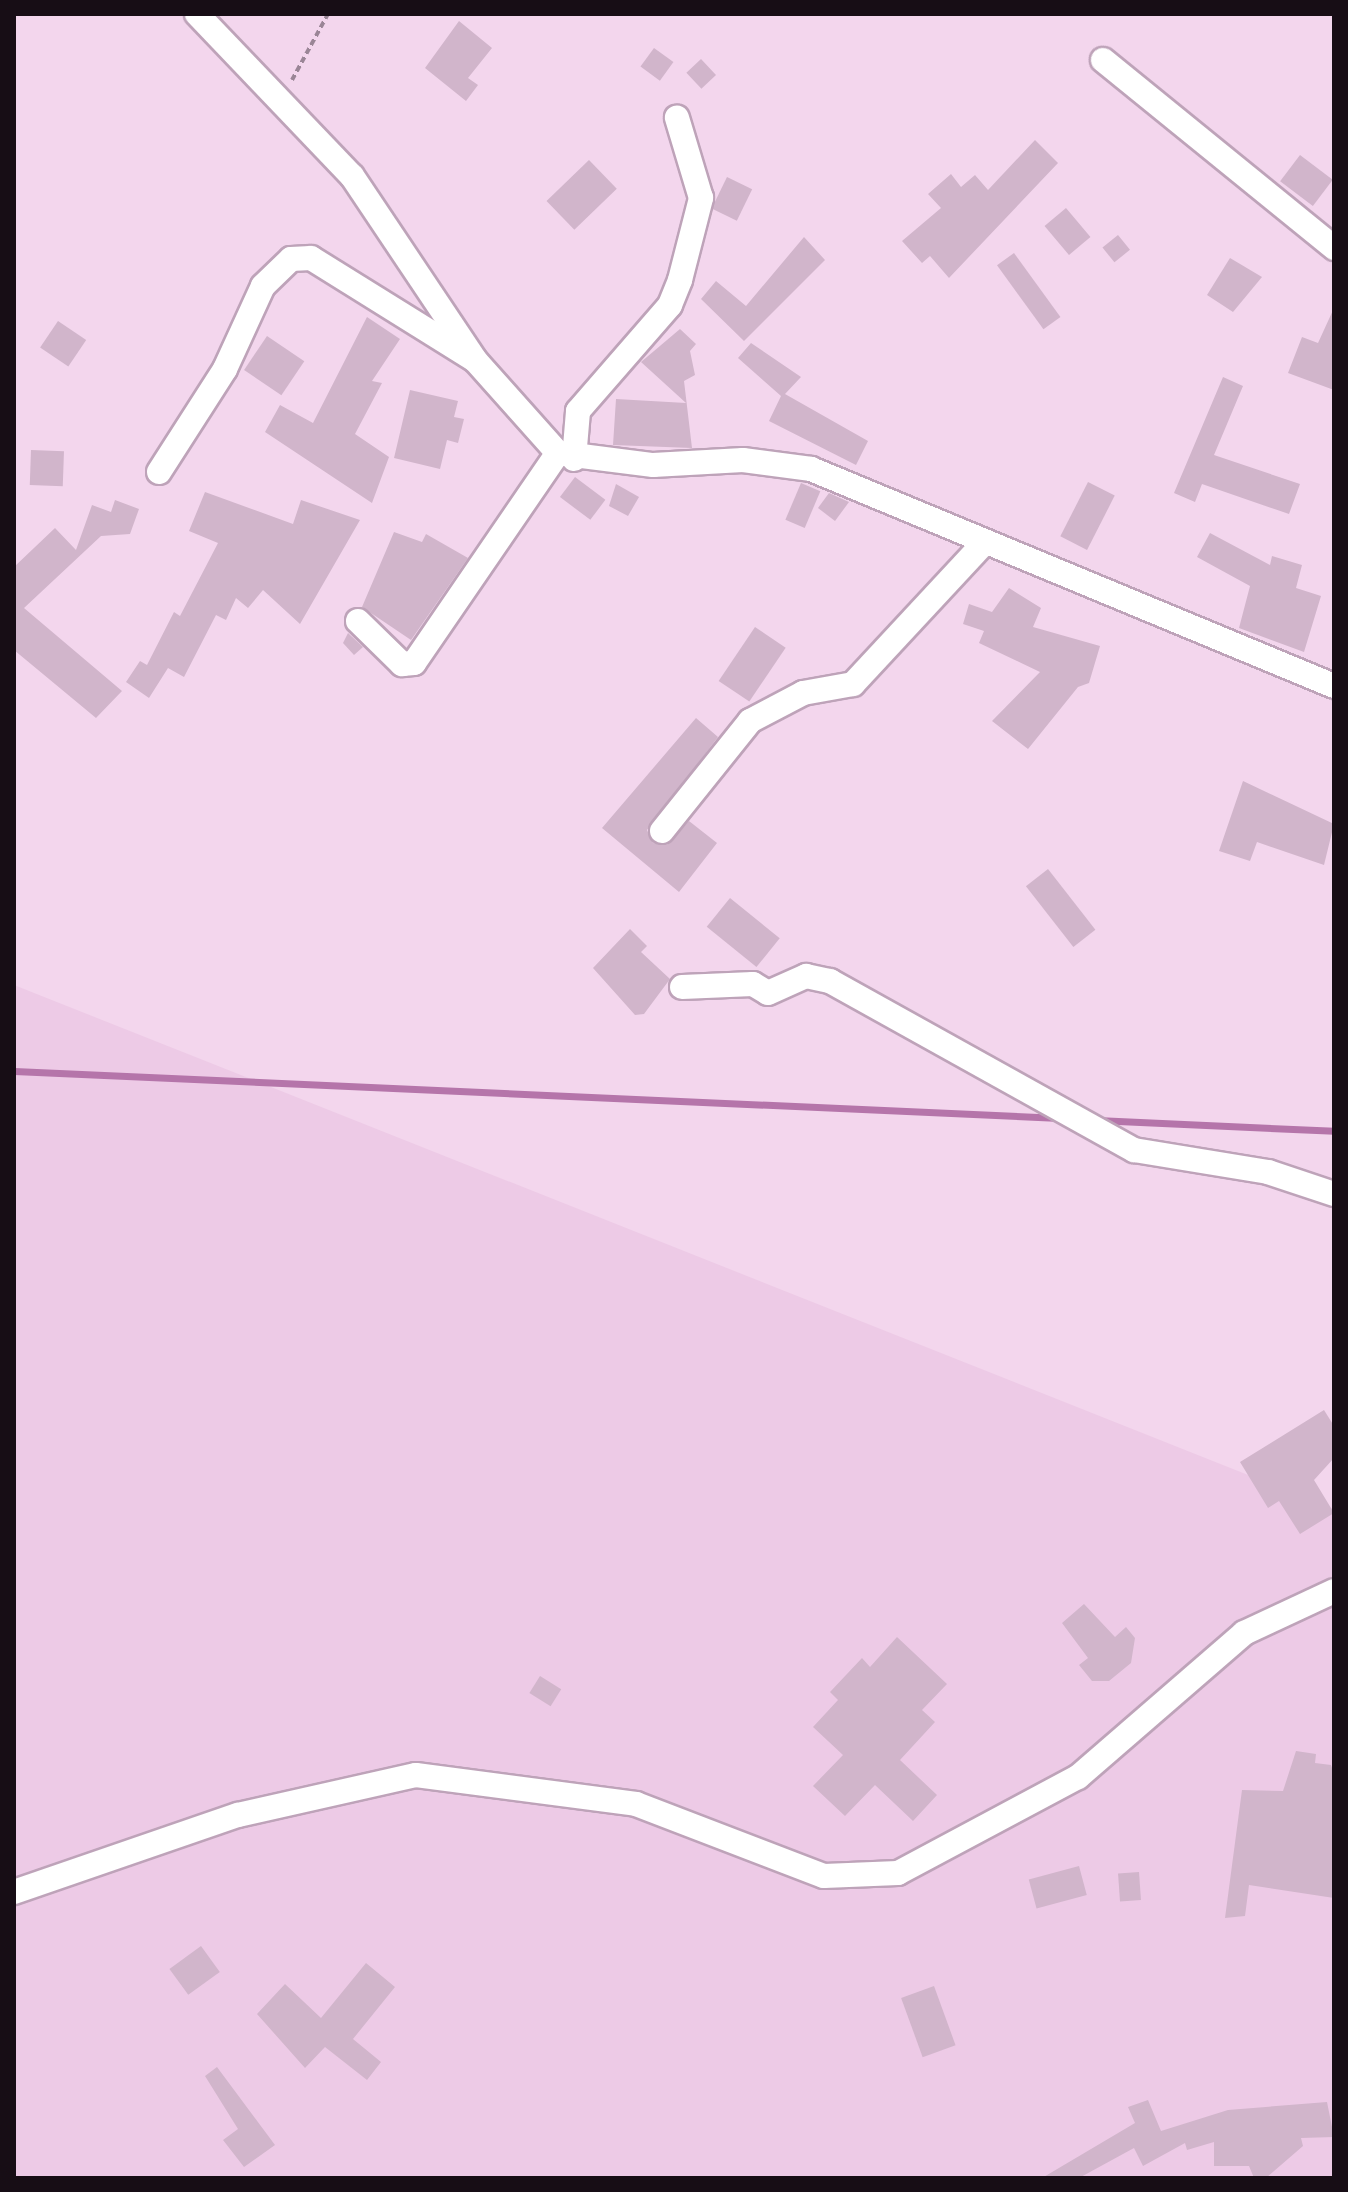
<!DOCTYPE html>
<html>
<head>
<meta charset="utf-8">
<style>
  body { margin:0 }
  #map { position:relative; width:1348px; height:2192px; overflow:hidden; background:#f3d6ed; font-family:"Roboto Condensed",sans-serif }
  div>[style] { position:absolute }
  .built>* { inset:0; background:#edcae6 }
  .stream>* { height:7px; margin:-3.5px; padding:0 3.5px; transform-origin:3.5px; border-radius:3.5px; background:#b575aa }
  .building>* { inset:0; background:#d1b5cb; transform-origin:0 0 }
  .path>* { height:4px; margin-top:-2px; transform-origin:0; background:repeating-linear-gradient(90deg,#9a8596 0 6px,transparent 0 10px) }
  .roads { filter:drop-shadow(2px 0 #bea3b9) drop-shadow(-2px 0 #bea3b9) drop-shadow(0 2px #bea3b9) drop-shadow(0 -2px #bea3b9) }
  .minor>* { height:24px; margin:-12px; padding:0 12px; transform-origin:12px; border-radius:12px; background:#fff }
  span { translate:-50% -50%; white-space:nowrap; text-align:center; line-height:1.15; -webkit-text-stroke:6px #fff; paint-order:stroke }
  .frame { position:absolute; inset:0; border:16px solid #170d15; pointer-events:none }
</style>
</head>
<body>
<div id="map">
  <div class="built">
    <i style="clip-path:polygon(14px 985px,1334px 1509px,1334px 2178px,14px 2178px)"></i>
  </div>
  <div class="stream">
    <i style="left:14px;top:1071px;width:1047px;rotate:2.57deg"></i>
    <i style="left:1096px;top:1120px;width:238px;rotate:2.6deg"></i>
  </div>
  <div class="building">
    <i style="clip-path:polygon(459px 21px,492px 48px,468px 78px,478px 85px,466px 101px,425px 68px)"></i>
    <i style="left:654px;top:48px;width:24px;height:23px;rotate:36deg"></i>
    <i style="left:701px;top:59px;width:22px;height:20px;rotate:47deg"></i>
    <i style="clip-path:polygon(1035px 140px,1058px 163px,949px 278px,930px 256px,922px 263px,902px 241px,941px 208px,928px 194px,951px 174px,961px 187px,975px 175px,988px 190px)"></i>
    <i style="left:1300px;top:155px;width:41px;height:33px;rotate:37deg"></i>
    <i style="left:589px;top:160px;width:40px;height:59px;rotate:46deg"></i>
    <i style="left:727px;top:177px;width:28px;height:35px;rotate:26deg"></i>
    <i style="left:1066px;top:208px;width:38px;height:28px;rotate:50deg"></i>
    <i style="left:1118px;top:235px;width:19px;height:20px;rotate:51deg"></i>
    <i style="clip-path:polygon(804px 237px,825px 260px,744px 341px,701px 299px,716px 281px,746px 306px)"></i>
    <i style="left:1014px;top:253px;width:79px;height:21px;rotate:54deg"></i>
    <i style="clip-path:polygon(1230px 258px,1262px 277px,1233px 312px,1207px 295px)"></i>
    <i style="clip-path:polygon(1334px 308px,1334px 390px,1288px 373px,1302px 337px,1318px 343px)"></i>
    <i style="clip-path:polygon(367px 317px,400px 339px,372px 381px,382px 383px,355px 434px,389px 457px,372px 503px,265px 432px,280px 405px,313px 423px)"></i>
    <i style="left:58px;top:321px;width:34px;height:32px;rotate:34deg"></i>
    <i style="clip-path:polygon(680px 329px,696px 344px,690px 351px,695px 375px,684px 381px,692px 448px,613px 445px,616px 399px,686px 403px,641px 362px)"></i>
    <i style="left:267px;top:336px;width:45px;height:41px;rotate:34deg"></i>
    <i style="clip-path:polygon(751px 343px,801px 377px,785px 394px,868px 441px,856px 465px,769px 421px,781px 396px,738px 358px)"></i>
    <i style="clip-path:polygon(1223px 377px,1243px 386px,1214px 455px,1300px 484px,1289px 514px,1202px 484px,1195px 502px,1174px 493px)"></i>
    <i style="clip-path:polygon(410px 390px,458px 401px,454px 417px,464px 419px,458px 443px,447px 440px,440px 469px,394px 458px)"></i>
    <i style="left:31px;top:450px;width:33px;height:35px;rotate:2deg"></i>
    <i style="left:575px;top:477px;width:38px;height:25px;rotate:37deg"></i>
    <i style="left:1088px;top:482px;width:30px;height:61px;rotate:27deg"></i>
    <i style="left:801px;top:483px;width:21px;height:40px;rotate:23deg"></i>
    <i style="clip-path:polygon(616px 484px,639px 497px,628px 516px,609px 506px)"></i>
    <i style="clip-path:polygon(205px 492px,293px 524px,301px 500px,360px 520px,300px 624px,263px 590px,248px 608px,236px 598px,226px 620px,216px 615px,184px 677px,168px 668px,149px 698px,126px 682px,140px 661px,147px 665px,174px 612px,180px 616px,218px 543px,189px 531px)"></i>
    <i style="clip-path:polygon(829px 493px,849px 502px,835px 521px,818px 508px)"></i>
    <i style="clip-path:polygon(115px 500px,139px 509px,130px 534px,101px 536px,24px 608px,122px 691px,96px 718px,14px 650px,14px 567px,55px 528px,76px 550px,92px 505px,111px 512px)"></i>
    <i style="clip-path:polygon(394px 532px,422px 542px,426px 534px,468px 558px,411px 640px,362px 607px)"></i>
    <i style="clip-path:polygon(1210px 533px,1270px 565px,1272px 556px,1302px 565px,1296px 588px,1321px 596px,1304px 652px,1239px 628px,1250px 586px,1197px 557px)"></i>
    <i style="clip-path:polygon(1009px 588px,1041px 608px,1033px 627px,1100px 646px,1089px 683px,1078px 687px,1028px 749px,992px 721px,1040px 672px,979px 643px,984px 631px,963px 624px,969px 604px,992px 612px)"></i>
    <i style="left:755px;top:627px;width:37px;height:65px;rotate:34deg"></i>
    <i style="clip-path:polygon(348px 633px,363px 647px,354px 655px,343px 643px)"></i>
    <i style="clip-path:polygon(696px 718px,718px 737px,647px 830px,653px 843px,667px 845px,689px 821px,717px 843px,679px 892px,602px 828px)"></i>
    <i style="clip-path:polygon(1243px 781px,1334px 824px,1324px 865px,1257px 842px,1250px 861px,1219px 851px)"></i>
    <i style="left:1048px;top:869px;width:77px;height:28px;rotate:52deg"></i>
    <i style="left:730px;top:898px;width:64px;height:37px;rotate:39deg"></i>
    <i style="clip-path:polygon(630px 929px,647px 946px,641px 952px,670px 979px,644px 1014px,635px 1015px,593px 968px)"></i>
    <i style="clip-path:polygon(1324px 1410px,1334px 1426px,1334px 1458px,1314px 1480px,1334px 1513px,1300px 1534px,1279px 1501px,1268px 1508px,1240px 1462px)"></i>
    <i style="clip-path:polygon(1084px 1604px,1115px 1637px,1126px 1627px,1135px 1638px,1131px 1663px,1109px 1681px,1092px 1681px,1079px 1665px,1088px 1658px,1062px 1623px)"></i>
    <i style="clip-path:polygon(897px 1637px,947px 1684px,922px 1710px,935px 1722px,900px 1760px,937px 1795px,913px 1821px,875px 1785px,845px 1816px,813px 1786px,843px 1755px,813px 1727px,838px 1700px,830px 1692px,862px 1658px,870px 1667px)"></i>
    <i style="left:540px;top:1676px;width:25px;height:20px;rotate:32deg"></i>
    <i style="clip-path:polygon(1296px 1751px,1316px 1754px,1315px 1763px,1331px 1765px,1334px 1774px,1334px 1898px,1249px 1885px,1245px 1916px,1225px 1918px,1242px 1790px,1283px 1791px)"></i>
    <i style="left:1079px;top:1866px;width:30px;height:52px;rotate:75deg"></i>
    <i style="left:1139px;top:1872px;width:28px;height:21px;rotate:86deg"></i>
    <i style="left:201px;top:1946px;width:32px;height:39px;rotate:54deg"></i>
    <i style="clip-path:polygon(366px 1963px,395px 1987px,353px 2039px,381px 2062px,367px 2080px,325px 2047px,305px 2068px,257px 2014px,285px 1984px,321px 2018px)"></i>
    <i style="left:934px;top:1986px;width:63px;height:35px;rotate:70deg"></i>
    <i style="clip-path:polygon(217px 2067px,275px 2145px,244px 2167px,223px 2140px,238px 2129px,205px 2076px)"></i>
    <i style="clip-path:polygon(1148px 2100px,1161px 2131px,1228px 2110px,1327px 2102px,1334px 2137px,1301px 2138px,1303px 2146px,1266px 2178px,1254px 2178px,1249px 2166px,1214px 2166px,1214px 2142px,1187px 2150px,1185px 2143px,1143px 2166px,1134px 2148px,1079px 2178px,1042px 2178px,1135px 2123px,1128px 2107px)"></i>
  </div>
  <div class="path">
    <i style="left:292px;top:80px;width:75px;rotate:-61.4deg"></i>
  </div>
  <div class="roads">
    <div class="minor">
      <i style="left:197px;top:14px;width:224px;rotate:46.3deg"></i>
      <i style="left:352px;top:176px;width:221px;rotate:56.2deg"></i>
      <i style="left:475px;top:360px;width:125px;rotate:48.3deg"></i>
      <i style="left:558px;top:453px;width:96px;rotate:7.2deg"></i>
      <i style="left:653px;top:465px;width:90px;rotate:-3.2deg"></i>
      <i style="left:743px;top:460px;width:69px;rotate:7.5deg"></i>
      <i style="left:811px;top:469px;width:566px;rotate:22.53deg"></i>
      <i style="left:1103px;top:60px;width:298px;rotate:39.1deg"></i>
      <i style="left:574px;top:459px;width:48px;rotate:-85.2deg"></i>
      <i style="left:578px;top:411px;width:140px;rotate:-49deg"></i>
      <i style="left:670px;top:305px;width:27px;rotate:-68deg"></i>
      <i style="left:680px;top:280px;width:85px;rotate:-75.6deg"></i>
      <i style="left:701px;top:198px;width:84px;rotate:-106.7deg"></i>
      <i style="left:159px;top:472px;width:122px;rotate:-57.3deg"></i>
      <i style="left:225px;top:369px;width:91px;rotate:-65.4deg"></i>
      <i style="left:263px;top:286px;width:39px;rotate:-44deg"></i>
      <i style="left:291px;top:259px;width:20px;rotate:-3deg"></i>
      <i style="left:311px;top:258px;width:191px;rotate:31.9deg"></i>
      <i style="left:358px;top:621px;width:62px;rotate:44.3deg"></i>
      <i style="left:402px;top:664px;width:12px;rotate:-5deg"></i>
      <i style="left:414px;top:663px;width:255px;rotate:-55.6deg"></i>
      <i style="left:662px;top:831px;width:141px;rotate:-51.3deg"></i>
      <i style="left:750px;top:721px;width:60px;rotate:-27.8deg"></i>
      <i style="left:803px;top:693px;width:51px;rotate:-10.2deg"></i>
      <i style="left:853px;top:684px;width:190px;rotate:-47.1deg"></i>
      <i style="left:682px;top:987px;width:71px;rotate:-2.4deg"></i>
      <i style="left:753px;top:984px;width:17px;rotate:31deg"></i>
      <i style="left:768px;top:993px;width:42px;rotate:-24.1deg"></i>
      <i style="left:806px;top:976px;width:25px;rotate:12deg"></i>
      <i style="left:830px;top:981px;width:348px;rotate:29.1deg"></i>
      <i style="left:1134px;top:1150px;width:136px;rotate:9.3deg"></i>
      <i style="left:1268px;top:1172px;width:70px;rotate:18.4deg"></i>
      <i style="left:14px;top:1892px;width:237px;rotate:-19deg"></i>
      <i style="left:238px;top:1815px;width:182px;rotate:-12.7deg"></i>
      <i style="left:416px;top:1775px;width:222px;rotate:7.5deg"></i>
      <i style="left:636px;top:1804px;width:201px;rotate:21deg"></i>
      <i style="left:824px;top:1876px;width:74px;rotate:-2.3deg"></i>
      <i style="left:898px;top:1873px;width:204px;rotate:-28.1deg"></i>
      <i style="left:1078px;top:1777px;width:220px;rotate:-40.9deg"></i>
      <i style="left:1244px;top:1633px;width:99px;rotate:-25deg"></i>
    </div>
  </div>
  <div class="frame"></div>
</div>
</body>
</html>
